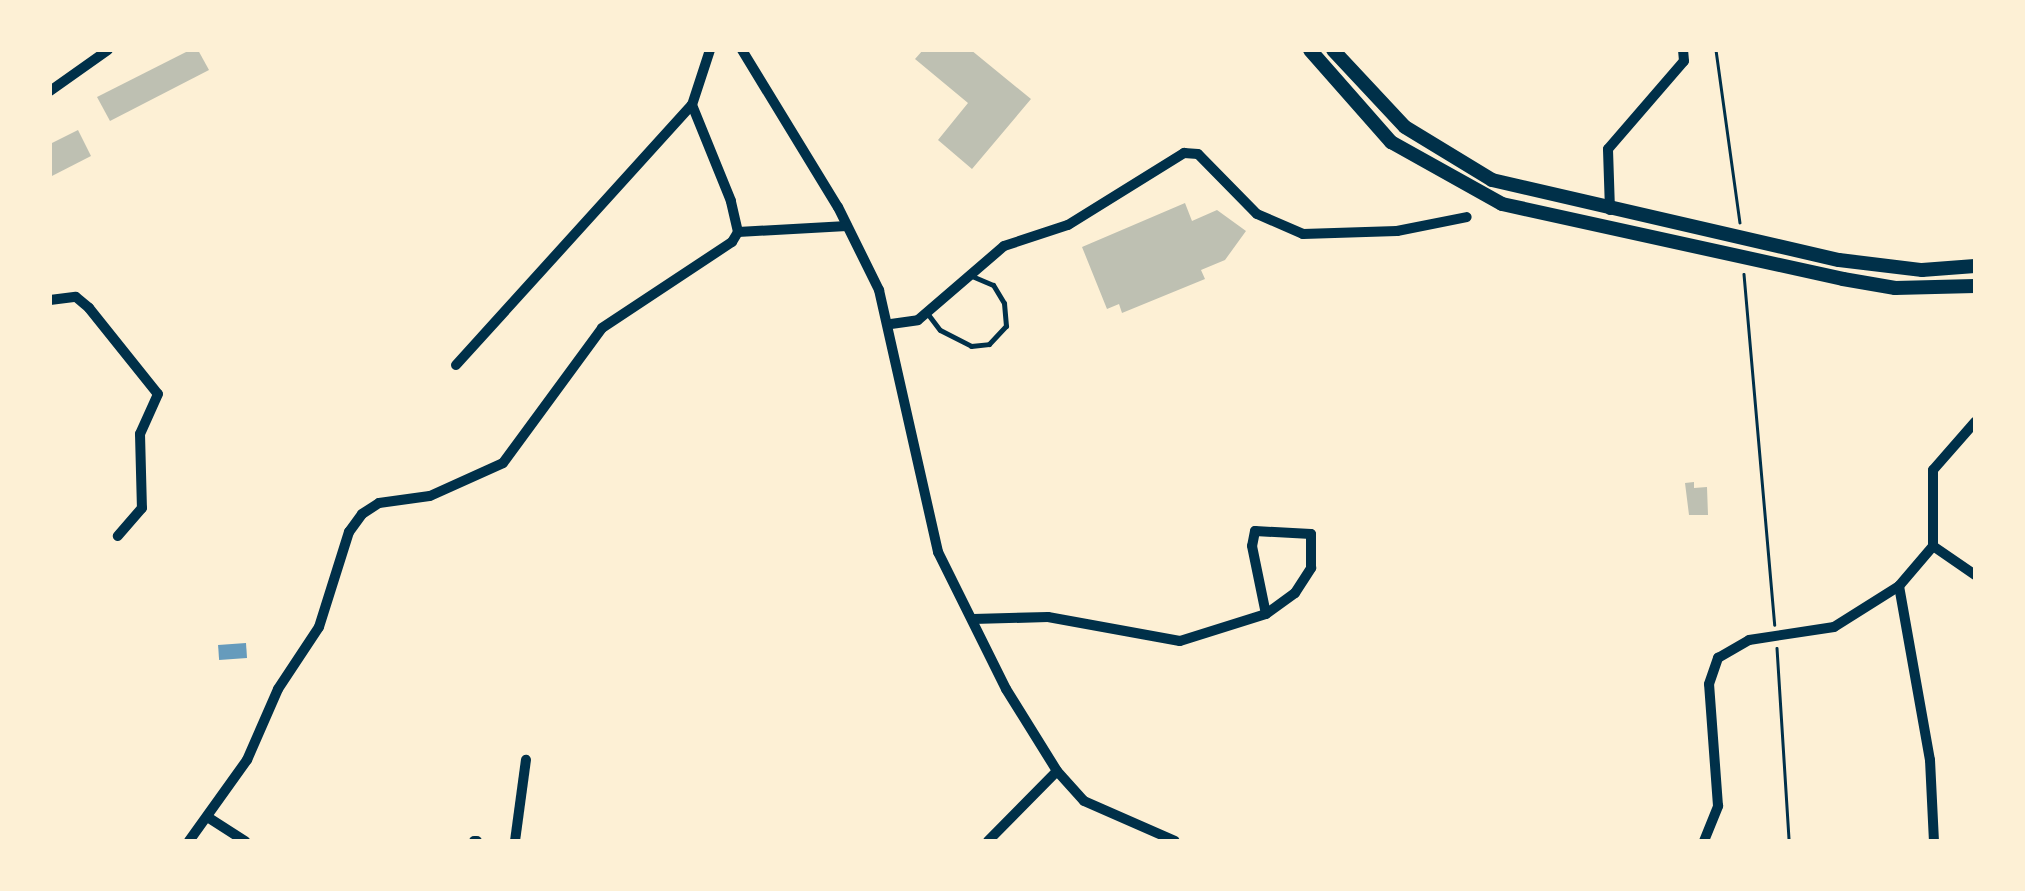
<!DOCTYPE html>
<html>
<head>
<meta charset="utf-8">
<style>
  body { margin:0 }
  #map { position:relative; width:2025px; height:891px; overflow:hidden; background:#fdf0d5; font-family:"Asap Condensed",sans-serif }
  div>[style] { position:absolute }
  .water>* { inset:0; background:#669bbc; transform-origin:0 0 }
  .building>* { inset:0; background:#bec0b2 }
  .path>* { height:2.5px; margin:-1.25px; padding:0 1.25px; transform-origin:1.25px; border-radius:1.25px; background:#003049 }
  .service>* { height:5px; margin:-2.5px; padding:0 2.5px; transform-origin:2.5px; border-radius:2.5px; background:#003049 }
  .minor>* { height:10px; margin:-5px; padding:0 5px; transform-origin:5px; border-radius:5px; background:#003049 }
  .secondary>* { height:14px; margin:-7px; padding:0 7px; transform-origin:7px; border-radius:7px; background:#003049 }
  span { translate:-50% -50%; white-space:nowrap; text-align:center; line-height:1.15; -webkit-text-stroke:10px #fdf0d5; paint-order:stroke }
  .frame { position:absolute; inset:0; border:52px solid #fdf0d5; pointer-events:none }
</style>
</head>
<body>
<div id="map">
  <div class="water">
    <i style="left:246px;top:643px;width:15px;height:28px;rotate:86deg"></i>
  </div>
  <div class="building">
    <i style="clip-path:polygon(190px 50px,198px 50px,209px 70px,110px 121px,97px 97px)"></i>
    <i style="clip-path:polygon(923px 50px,971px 50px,1031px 99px,972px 169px,938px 140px,968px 103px,915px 59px)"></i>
    <i style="clip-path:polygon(78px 130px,91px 156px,50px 177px,50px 144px)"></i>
    <i style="clip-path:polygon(1185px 203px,1192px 221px,1217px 210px,1246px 231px,1225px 260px,1201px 270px,1205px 279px,1122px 313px,1119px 304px,1107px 309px,1082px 247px)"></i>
    <i style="clip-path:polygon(1694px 482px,1694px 488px,1707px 487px,1708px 515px,1689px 515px,1685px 483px)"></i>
  </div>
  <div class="path">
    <i style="left:1716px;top:50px;width:174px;rotate:82.1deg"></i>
    <i style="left:1744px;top:274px;width:352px;rotate:85deg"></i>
    <i style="left:1777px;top:648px;width:193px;rotate:86.4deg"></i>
  </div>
  <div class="service">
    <i style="left:927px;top:313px;width:21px;rotate:53deg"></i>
    <i style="left:940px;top:330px;width:35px;rotate:27deg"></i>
    <i style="left:971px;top:346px;width:18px;rotate:-6deg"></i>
    <i style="left:989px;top:344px;width:25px;rotate:-47deg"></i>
    <i style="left:1006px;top:326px;width:23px;rotate:-95deg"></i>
    <i style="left:1004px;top:303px;width:21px;rotate:-121deg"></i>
    <i style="left:993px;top:285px;width:23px;rotate:-157deg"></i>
  </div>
  <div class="minor">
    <i style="left:742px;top:50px;width:184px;rotate:58.6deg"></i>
    <i style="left:838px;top:207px;width:93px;rotate:63.7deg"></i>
    <i style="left:879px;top:290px;width:269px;rotate:77.3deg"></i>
    <i style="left:938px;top:552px;width:153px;rotate:63.6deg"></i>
    <i style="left:1006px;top:689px;width:97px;rotate:58.1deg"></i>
    <i style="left:1057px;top:771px;width:40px;rotate:48deg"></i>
    <i style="left:1084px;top:801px;width:99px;rotate:23.7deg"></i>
    <i style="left:50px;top:91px;width:71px;rotate:-35.3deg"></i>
    <i style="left:1610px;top:210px;width:61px;rotate:-91.9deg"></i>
    <i style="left:1608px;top:149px;width:116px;rotate:-49.2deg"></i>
    <i style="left:1684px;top:61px;width:11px;rotate:-95deg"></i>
    <i style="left:738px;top:232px;width:109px;rotate:-3.2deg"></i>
    <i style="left:50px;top:300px;width:26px;rotate:-7deg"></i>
    <i style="left:76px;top:297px;width:17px;rotate:40deg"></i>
    <i style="left:89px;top:308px;width:110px;rotate:51.3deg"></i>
    <i style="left:158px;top:394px;width:44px;rotate:114.2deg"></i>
    <i style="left:140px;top:434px;width:74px;rotate:88.5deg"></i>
    <i style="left:142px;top:508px;width:37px;rotate:131deg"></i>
    <i style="left:891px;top:324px;width:27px;rotate:-8deg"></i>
    <i style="left:918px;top:320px;width:113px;rotate:-40.7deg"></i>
    <i style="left:1004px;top:246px;width:67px;rotate:-18.2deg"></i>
    <i style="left:1068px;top:225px;width:137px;rotate:-31.8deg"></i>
    <i style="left:1184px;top:153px;width:14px;rotate:4deg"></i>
    <i style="left:1198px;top:154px;width:84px;rotate:45.5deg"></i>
    <i style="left:1257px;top:214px;width:50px;rotate:23.5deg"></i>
    <i style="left:1303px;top:234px;width:94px;rotate:-1.8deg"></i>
    <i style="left:1397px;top:231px;width:71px;rotate:-11.3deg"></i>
    <i style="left:456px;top:365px;width:351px;rotate:-47.8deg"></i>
    <i style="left:1933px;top:546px;width:51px;rotate:34.6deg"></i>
    <i style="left:1899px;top:586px;width:177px;rotate:79.9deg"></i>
    <i style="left:1930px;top:760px;width:81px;rotate:87.2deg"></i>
    <i style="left:973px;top:619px;width:75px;rotate:-1.5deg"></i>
    <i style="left:1048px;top:617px;width:134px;rotate:10.3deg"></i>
    <i style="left:1180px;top:641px;width:90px;rotate:-17.4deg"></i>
    <i style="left:1266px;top:614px;width:36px;rotate:-36deg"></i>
    <i style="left:1295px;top:593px;width:30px;rotate:-57deg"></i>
    <i style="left:1311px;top:568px;width:34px;rotate:-90deg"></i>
    <i style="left:1311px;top:534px;width:56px;rotate:-176.9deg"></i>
    <i style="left:1255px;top:531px;width:15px;rotate:101deg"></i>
    <i style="left:1252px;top:546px;width:69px;rotate:78.4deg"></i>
    <i style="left:209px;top:818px;width:43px;rotate:32.6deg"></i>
    <i style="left:189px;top:841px;width:100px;rotate:-54.4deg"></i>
    <i style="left:247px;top:760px;width:77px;rotate:-66.4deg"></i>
    <i style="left:278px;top:689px;width:74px;rotate:-56.5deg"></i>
    <i style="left:319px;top:627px;width:100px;rotate:-72.5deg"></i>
    <i style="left:349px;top:532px;width:22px;rotate:-54deg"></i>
    <i style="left:362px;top:514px;width:20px;rotate:-33deg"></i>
    <i style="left:379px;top:503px;width:51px;rotate:-7.8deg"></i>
    <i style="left:430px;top:496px;width:80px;rotate:-24.3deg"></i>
    <i style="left:503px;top:463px;width:167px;rotate:-53.7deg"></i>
    <i style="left:602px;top:328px;width:156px;rotate:-33.5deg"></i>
    <i style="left:732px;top:242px;width:12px;rotate:-59deg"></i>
    <i style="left:738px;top:232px;width:32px;rotate:-103deg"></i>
    <i style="left:731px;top:201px;width:104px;rotate:-112.1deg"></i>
    <i style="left:692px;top:105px;width:58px;rotate:-71.9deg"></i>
    <i style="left:474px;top:841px;width:3px"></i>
    <i style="left:515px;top:841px;width:82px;rotate:-82.3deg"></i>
    <i style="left:988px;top:841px;width:98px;rotate:-45.4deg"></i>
    <i style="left:1704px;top:841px;width:38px;rotate:-68deg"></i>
    <i style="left:1718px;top:806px;width:122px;rotate:-94.2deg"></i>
    <i style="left:1709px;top:684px;width:28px;rotate:-71deg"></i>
    <i style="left:1718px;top:658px;width:36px;rotate:-30deg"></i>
    <i style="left:1749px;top:640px;width:86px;rotate:-8.7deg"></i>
    <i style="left:1834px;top:627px;width:77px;rotate:-32.2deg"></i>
    <i style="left:1899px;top:586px;width:52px;rotate:-49.6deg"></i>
    <i style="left:1933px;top:546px;width:76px;rotate:-90deg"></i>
    <i style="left:1933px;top:470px;width:64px;rotate:-48.8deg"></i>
  </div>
  <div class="secondary">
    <i style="left:1310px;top:50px;width:123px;rotate:48.6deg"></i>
    <i style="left:1391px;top:142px;width:127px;rotate:29.2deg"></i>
    <i style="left:1502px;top:204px;width:349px;rotate:12.4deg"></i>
    <i style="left:1843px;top:279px;width:53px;rotate:9.8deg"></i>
    <i style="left:1895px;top:288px;width:80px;rotate:-1.4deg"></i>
    <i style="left:1333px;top:50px;width:105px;rotate:46.9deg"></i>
    <i style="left:1405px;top:127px;width:102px;rotate:31.3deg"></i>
    <i style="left:1492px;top:180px;width:356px;rotate:13deg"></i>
    <i style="left:1839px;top:260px;width:84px;rotate:6.9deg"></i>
    <i style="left:1922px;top:270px;width:53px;rotate:-4.3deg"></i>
  </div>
  <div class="frame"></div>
</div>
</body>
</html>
